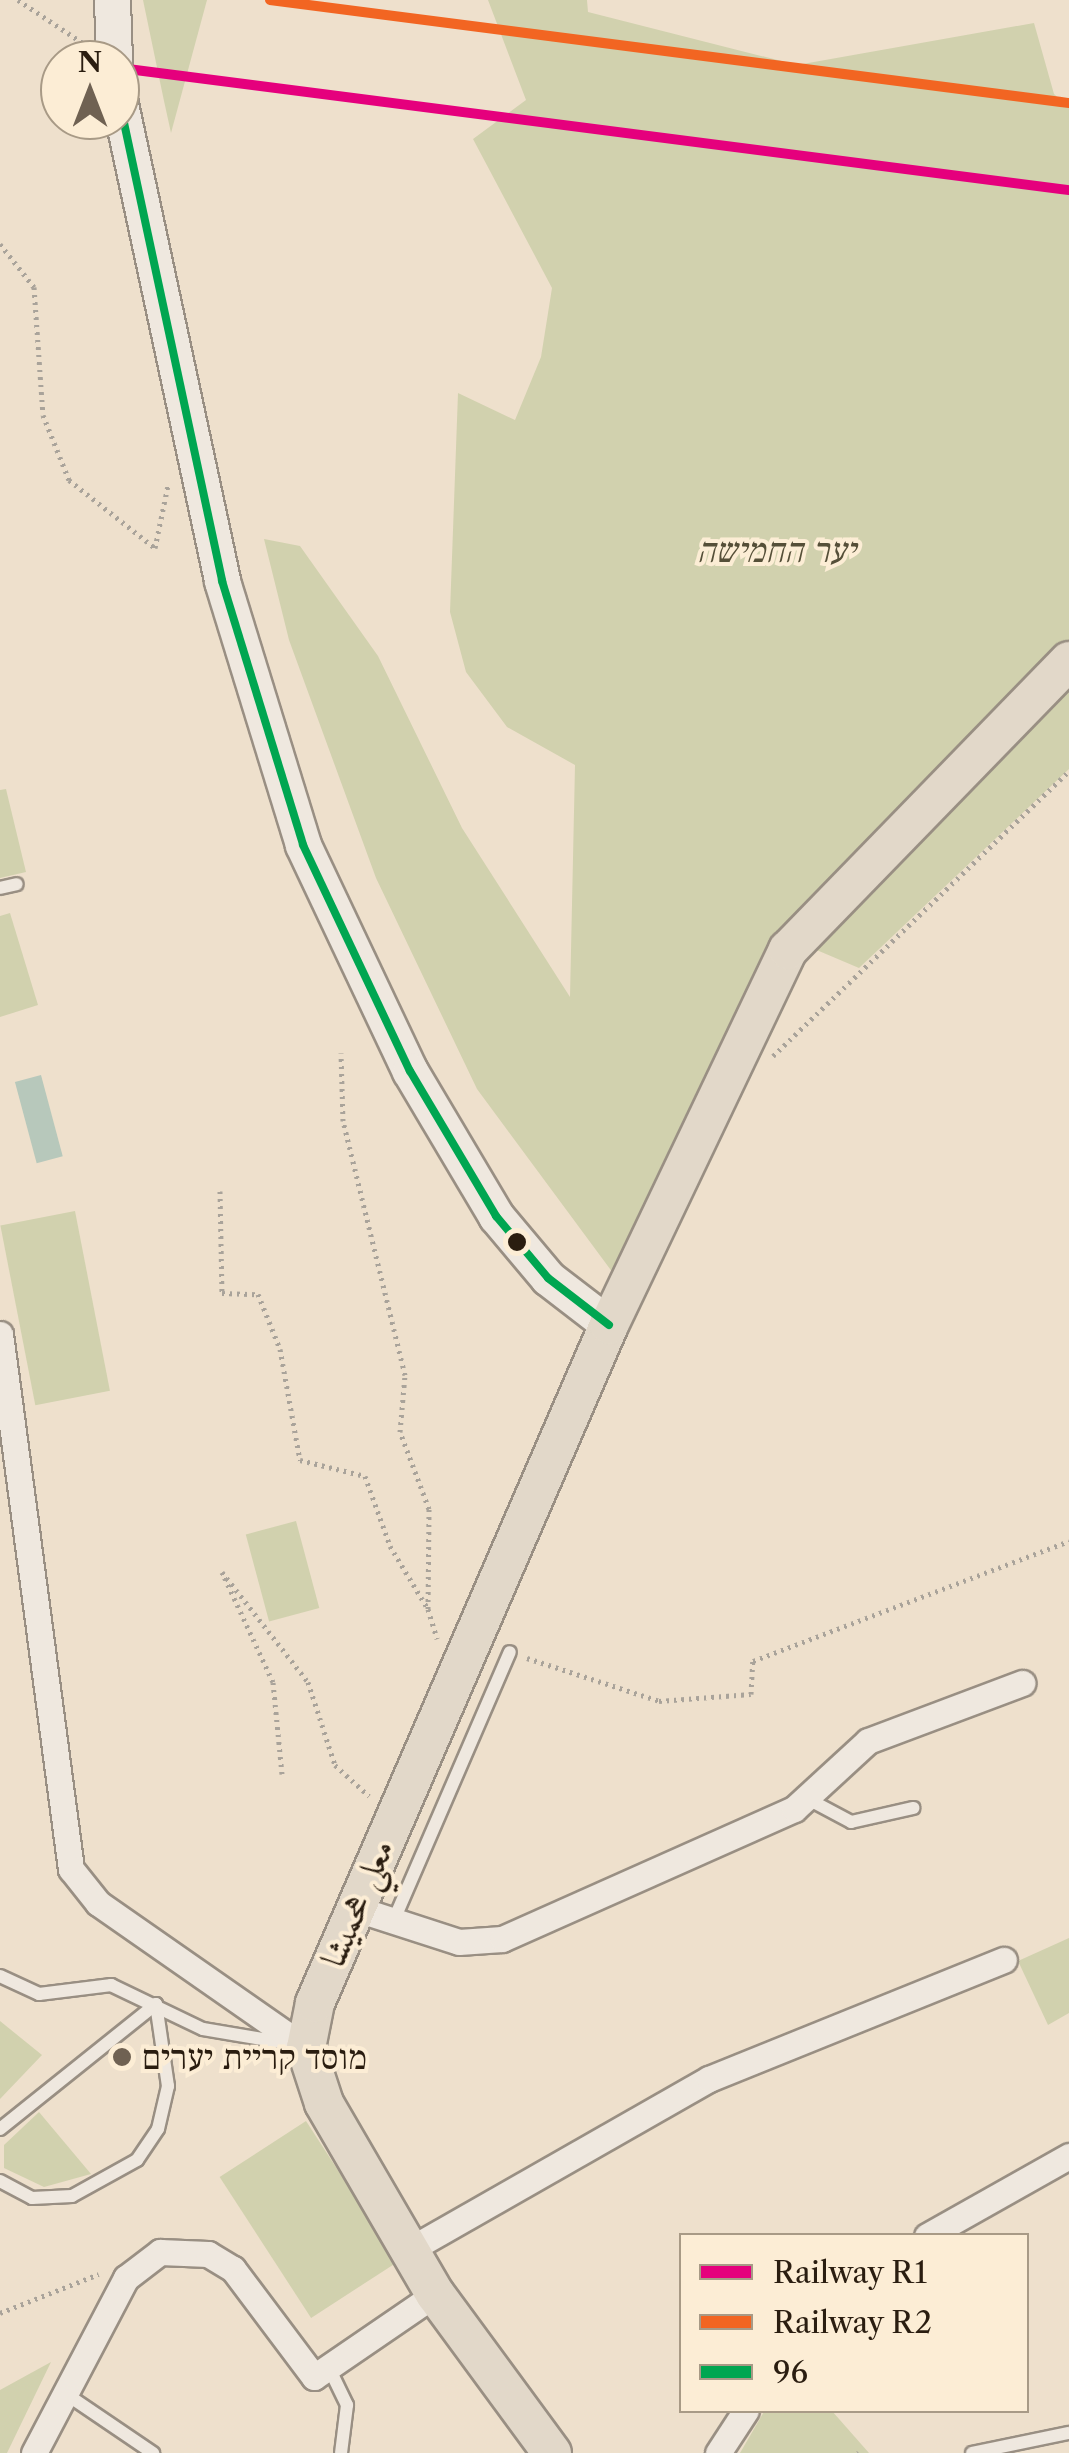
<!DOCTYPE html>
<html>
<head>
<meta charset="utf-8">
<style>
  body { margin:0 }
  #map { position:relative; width:1069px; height:2453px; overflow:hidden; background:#eee0cc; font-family:"Libre Caslon Text",Amiri,"Frank Ruhl Libre",serif }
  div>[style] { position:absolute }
  .green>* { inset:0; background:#d1d1ae; transform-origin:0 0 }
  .water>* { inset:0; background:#b7c8bb; transform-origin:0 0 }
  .path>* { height:5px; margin-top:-2.5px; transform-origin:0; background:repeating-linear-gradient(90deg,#a9a39a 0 2.5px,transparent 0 7.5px) }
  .roads { filter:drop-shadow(2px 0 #998f83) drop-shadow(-2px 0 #998f83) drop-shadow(0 2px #998f83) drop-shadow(0 -2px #998f83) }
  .lane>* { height:12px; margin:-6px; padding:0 6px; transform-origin:6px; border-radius:6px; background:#efe8df }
  .street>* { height:25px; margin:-12.5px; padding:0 12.5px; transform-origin:12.5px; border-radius:12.5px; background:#efe8df }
  .secondary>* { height:35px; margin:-17.5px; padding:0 17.5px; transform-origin:17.5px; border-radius:17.5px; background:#efe8df }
  .primary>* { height:38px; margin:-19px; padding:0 19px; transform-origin:19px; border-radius:19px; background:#e2d8c9 }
  .bus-1>* { height:8px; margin:-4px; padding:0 4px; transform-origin:4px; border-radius:4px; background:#00a651 }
  .rail-1>* { height:10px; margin:-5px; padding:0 5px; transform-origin:5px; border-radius:5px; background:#e5007d }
  .rail-2>* { height:10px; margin:-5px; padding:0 5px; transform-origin:5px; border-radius:5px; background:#f26522 }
  .dots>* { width:28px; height:28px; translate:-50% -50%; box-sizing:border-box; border:5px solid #fcedd5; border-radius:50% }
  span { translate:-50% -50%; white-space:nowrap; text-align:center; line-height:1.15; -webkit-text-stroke:8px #fcedd5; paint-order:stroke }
  .park-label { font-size:35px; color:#554f38; font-style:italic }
  .street-label { font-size:35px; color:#2a1d10 }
  .poi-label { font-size:35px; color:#2a1d10 }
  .left { translate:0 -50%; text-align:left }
  .legend { position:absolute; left:679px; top:2233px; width:350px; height:180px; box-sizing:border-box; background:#fcedd5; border:2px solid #a89a86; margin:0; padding:12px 18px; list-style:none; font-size:30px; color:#2a1d10 }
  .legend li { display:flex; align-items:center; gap:20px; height:50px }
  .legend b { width:50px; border:2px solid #a89a86 }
  .north { position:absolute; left:40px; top:40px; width:100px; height:100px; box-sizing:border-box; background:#fcedd5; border:2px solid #a89a86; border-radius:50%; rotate:0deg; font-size:28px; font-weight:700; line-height:40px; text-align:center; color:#2a1d10 }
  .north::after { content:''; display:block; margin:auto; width:35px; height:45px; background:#6f6152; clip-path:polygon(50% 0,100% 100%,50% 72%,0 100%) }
</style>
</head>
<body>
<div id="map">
  <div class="green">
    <i style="clip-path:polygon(143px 0,207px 0,171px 133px,164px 101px)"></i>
    <i style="clip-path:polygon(488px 0,587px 0,588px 12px,797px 65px,1034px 23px,1054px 94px,1069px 108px,1069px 769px,859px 968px,793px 940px,613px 1273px,477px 1089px,376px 878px,289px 640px,264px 539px,300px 546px,378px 656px,462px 828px,570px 997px,575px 765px,507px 727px,466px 672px,450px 612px,458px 393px,515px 420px,541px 357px,552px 288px,473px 139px,526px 100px)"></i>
    <i style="clip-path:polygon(6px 789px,26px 872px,0 878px,0 790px)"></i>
    <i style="clip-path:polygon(10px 913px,38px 1005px,0 1017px,0 916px)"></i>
    <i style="left:75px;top:1211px;width:183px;height:76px;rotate:79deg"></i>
    <i style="left:296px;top:1521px;width:90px;height:52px;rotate:75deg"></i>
    <i style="clip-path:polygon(1069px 1938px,1069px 2013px,1048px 2025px,1018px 1961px)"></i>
    <i style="clip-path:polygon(0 2021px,42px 2055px,0 2099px)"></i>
    <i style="clip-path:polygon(39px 2112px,91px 2174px,44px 2187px,4px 2168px,4px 2145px)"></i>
    <i style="left:306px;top:2121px;width:168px;height:103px;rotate:57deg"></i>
    <i style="clip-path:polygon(51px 2362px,7px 2453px,0 2453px,0 2390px)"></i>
    <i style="clip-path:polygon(765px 2410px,832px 2411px,869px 2453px,740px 2453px)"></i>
  </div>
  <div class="water">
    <i style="left:41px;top:1075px;width:84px;height:27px;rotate:75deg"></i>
  </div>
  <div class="path">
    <i style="left:18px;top:0;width:78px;rotate:33.5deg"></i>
    <i style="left:0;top:244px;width:55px;rotate:51.7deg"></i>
    <i style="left:34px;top:287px;width:128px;rotate:86deg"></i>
    <i style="left:43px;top:415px;width:70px;rotate:68.2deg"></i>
    <i style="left:69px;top:480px;width:110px;rotate:38.3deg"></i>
    <i style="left:155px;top:548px;width:64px;rotate:-78.3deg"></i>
    <i style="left:773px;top:1056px;width:411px;rotate:-43.9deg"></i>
    <i style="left:220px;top:1191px;width:102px;rotate:88.9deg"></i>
    <i style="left:222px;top:1293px;width:36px;rotate:2deg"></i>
    <i style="left:258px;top:1294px;width:59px;rotate:68.2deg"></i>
    <i style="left:280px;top:1349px;width:113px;rotate:79.8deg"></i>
    <i style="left:300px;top:1460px;width:67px;rotate:13.8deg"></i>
    <i style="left:365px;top:1476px;width:74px;rotate:70.3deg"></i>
    <i style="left:390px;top:1546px;width:74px;rotate:58.9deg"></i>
    <i style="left:428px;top:1609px;width:100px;rotate:-89.4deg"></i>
    <i style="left:429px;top:1509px;width:82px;rotate:-110.6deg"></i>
    <i style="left:400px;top:1432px;width:57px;rotate:-85deg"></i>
    <i style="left:405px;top:1375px;width:261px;rotate:-103.7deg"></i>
    <i style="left:343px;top:1121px;width:68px;rotate:-91.7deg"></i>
    <i style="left:428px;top:1609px;width:31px;rotate:73deg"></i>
    <i style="left:527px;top:1658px;width:139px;rotate:18deg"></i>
    <i style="left:659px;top:1701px;width:92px;rotate:-4.4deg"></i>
    <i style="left:751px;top:1694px;width:33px;rotate:-87deg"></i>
    <i style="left:753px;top:1661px;width:338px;rotate:-20.8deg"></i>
    <i style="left:282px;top:1774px;width:92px;rotate:-95.6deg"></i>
    <i style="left:273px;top:1682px;width:121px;rotate:-114.9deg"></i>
    <i style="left:222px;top:1572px;width:140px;rotate:52deg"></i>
    <i style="left:308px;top:1682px;width:87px;rotate:72deg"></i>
    <i style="left:335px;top:1765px;width:46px;rotate:42.4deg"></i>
    <i style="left:0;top:2313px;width:106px;rotate:-21.5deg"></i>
    <i style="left:858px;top:2453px;width:1px;rotate:-45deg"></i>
  </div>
  <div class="roads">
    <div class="lane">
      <i style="left:0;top:888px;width:17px;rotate:-13deg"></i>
      <i style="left:808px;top:1799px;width:49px;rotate:28.1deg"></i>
      <i style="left:851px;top:1822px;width:64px;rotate:-12.7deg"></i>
      <i style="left:393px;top:1922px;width:294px;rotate:-66.6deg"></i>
      <i style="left:0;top:1976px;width:43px;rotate:24.8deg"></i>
      <i style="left:39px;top:1994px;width:73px;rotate:-7.1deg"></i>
      <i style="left:111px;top:1985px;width:102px;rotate:25.6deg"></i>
      <i style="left:203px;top:2029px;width:84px;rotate:9.6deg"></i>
      <i style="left:0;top:2129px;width:200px;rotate:-38.7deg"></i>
      <i style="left:156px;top:2004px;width:83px;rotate:81.7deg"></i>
      <i style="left:168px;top:2086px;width:44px;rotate:103.1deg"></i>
      <i style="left:158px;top:2129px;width:37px;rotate:124deg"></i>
      <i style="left:137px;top:2160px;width:74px;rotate:151deg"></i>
      <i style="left:72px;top:2196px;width:40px;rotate:177.1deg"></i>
      <i style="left:32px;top:2198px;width:36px;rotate:-152deg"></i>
      <i style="left:330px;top:2370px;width:39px;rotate:64deg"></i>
      <i style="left:347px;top:2405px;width:48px;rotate:97.1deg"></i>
      <i style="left:69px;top:2396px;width:102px;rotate:34.2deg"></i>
      <i style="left:972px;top:2453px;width:99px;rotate:-11.7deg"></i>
    </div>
    <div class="street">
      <i style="left:0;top:1334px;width:540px;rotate:82.44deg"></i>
      <i style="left:71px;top:1869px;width:43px;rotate:51.5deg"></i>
      <i style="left:98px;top:1903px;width:254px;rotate:34.9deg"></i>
      <i style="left:354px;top:1908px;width:110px;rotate:17.9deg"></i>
      <i style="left:459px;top:1942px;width:43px;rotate:-4deg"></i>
      <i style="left:502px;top:1939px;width:320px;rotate:-24deg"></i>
      <i style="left:794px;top:1809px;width:100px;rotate:-42.6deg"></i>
      <i style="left:868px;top:1741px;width:165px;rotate:-20.6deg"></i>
      <i style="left:927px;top:2236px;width:163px;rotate:-29.4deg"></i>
      <i style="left:409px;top:2250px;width:345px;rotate:-29.7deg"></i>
      <i style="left:709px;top:2079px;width:318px;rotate:-22deg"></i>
      <i style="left:34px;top:2453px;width:198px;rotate:-62.3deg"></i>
      <i style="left:126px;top:2278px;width:43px;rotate:-37.4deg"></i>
      <i style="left:160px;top:2252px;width:48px;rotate:2.4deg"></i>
      <i style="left:208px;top:2254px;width:29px;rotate:31deg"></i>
      <i style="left:233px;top:2269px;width:135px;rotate:53.1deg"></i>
      <i style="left:314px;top:2377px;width:147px;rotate:-34.4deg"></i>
      <i style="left:718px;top:2453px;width:51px;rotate:-56.9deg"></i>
    </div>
    <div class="secondary">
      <i style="left:112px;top:0;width:60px;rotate:88.1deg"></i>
      <i style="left:120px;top:104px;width:488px;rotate:77.9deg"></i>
      <i style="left:222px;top:581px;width:276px;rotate:72.9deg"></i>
      <i style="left:303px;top:845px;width:250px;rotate:64.7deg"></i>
      <i style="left:410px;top:1071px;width:169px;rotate:59.3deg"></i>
      <i style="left:496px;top:1216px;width:81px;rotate:50deg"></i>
      <i style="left:548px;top:1278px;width:77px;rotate:37.6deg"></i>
    </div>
    <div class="primary">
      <i style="left:552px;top:2453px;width:197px;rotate:-126.3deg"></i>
      <i style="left:435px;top:2294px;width:221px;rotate:-120.2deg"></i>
      <i style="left:324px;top:2103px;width:58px;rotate:-108.1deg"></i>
      <i style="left:306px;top:2048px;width:46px;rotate:-78.7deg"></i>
      <i style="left:315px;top:2003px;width:739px;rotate:-66.56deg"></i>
      <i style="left:609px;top:1325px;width:416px;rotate:-64.5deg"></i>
      <i style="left:788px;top:950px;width:403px;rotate:-45.8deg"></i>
    </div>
  </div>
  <div class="bus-1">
    <i style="left:120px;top:104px;width:488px;rotate:77.9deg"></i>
    <i style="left:222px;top:581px;width:276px;rotate:72.9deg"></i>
    <i style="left:303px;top:845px;width:250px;rotate:64.7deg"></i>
    <i style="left:410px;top:1071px;width:169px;rotate:59.3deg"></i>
    <i style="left:496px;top:1216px;width:81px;rotate:50deg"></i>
    <i style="left:548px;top:1278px;width:77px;rotate:37.6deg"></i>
  </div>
  <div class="rail-1">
    <i style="left:120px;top:68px;width:957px;rotate:7.33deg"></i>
  </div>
  <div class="rail-2">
    <i style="left:270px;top:0;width:806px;rotate:7.35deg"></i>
  </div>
  <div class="dots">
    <i style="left:517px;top:1242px;background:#2a1d10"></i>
    <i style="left:122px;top:2057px;background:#6f6152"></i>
  </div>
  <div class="park-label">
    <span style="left:776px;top:550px">יער החמישה</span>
  </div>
  <div class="street-label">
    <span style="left:357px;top:1903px;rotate:-67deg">معلي هحميشا</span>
  </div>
  <div class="poi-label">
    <span class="left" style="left:142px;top:2057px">מוסד קריית יערים</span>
  </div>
  <ul class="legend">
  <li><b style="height:12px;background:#e5007d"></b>Railway R1</li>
  <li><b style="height:12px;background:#f26522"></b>Railway R2</li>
  <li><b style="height:12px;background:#00a651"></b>96</li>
  </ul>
  <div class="north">N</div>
</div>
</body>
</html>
